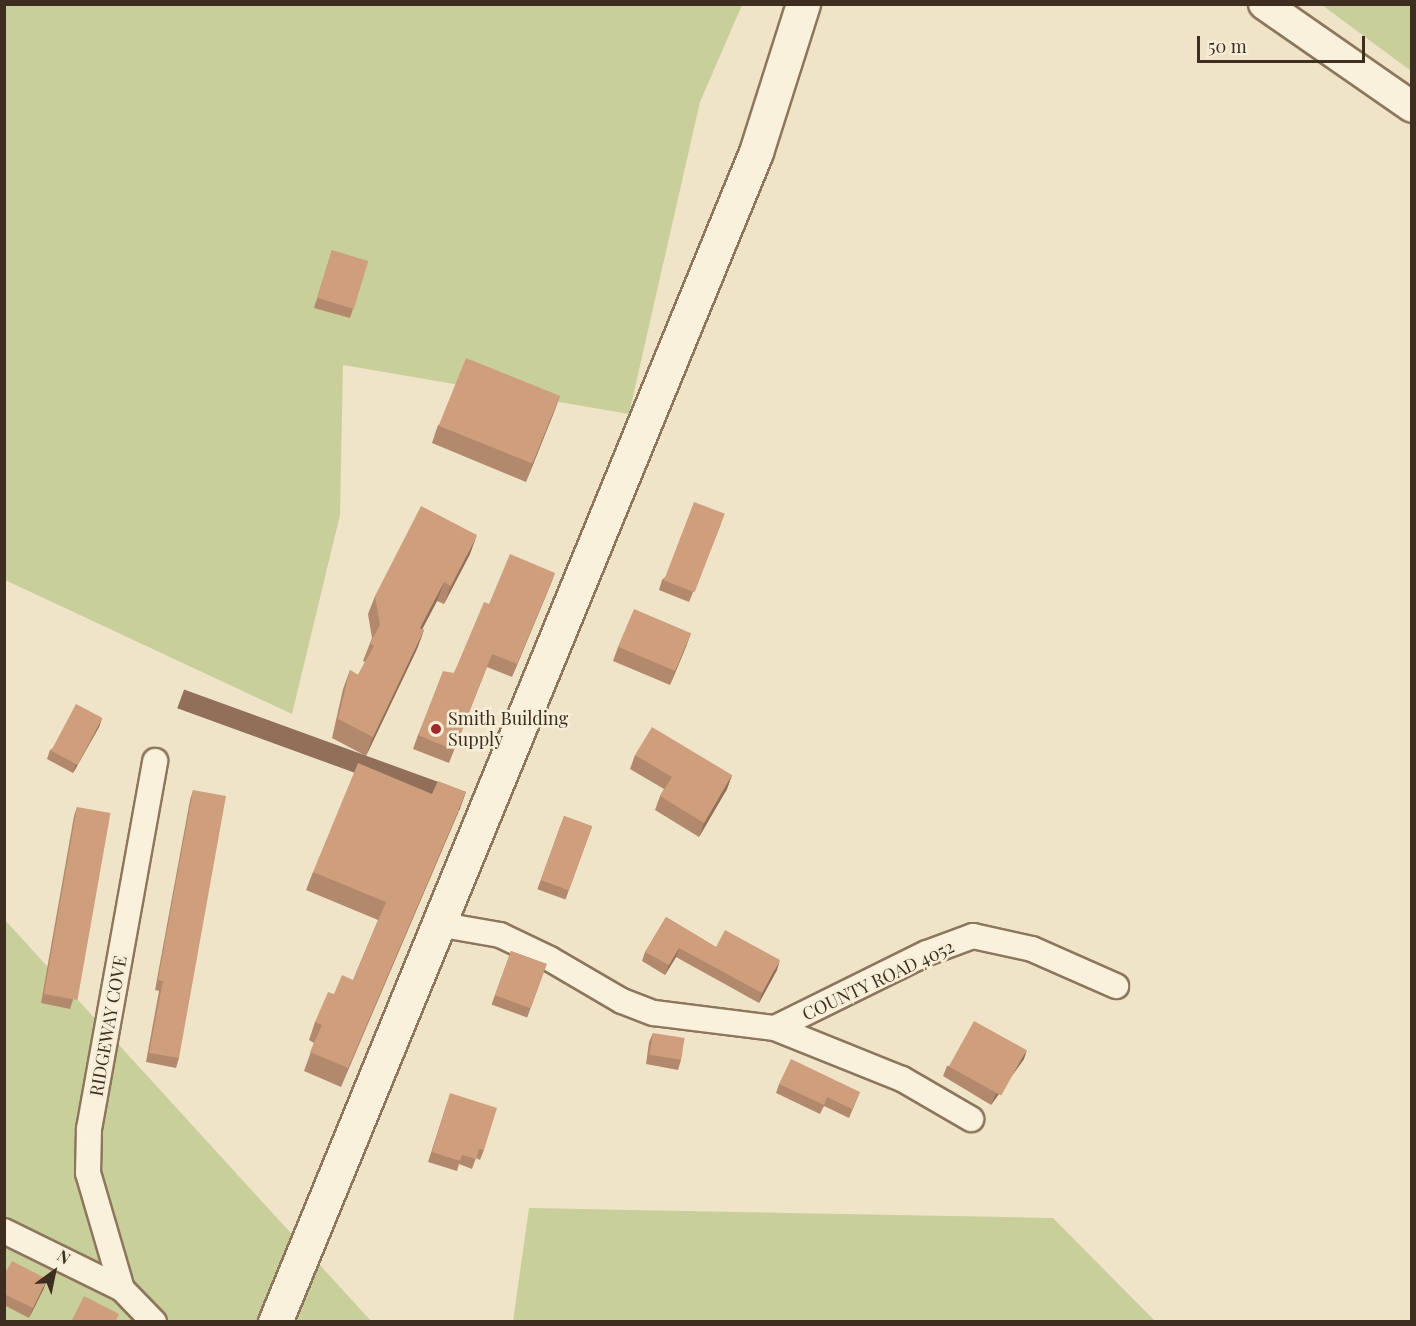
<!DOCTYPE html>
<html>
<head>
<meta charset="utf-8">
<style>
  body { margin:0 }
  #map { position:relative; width:1416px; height:1326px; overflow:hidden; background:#f0e4c8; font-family:"Playfair Display",serif }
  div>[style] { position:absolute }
  .green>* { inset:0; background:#c9cf9b }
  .roads { filter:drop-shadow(2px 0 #8d765c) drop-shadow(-2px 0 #8d765c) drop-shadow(0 2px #8d765c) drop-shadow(0 -2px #8d765c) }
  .minor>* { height:24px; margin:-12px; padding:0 12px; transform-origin:12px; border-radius:12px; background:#faf1dc }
  .tertiary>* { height:30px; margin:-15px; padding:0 15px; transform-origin:15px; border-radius:15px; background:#faf1dc }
  .secondary>* { height:33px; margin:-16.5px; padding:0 16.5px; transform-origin:16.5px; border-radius:16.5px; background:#faf1dc }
  .wall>* { inset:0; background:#b2896c; transform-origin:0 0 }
  .shaded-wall>* { inset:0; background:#916f58; transform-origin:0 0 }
  .building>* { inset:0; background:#cf9f7d; transform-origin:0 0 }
  .dots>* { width:16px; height:16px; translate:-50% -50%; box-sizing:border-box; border:3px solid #f7eed8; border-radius:50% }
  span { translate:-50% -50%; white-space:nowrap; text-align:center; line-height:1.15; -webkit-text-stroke:5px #f7eed8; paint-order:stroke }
  .poi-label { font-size:18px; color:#3d2e20 }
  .left { translate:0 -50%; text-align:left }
  .street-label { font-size:18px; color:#3d2e20 }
  .frame { position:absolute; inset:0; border:6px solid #3d2e20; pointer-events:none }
  .north { position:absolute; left:24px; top:1242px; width:60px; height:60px; -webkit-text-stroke:4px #f7eed8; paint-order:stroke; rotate:33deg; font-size:16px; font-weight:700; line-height:24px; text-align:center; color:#3d2e20 }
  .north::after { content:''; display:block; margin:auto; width:21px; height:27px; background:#3d2e20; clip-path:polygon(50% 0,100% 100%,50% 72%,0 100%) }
  .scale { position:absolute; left:1197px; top:36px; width:168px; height:27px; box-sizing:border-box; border:3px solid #3d2e20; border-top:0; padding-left:8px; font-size:18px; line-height:21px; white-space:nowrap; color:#3d2e20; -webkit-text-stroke:4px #f7eed8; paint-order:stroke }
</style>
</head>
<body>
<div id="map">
  <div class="green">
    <i style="clip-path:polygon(5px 5px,742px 5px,700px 102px,629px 414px,343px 365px,340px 515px,292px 714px,5px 580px)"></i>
    <i style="clip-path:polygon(1322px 5px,1411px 5px,1411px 71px)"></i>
    <i style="clip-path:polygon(5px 920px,371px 1321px,5px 1321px)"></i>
    <i style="clip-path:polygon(529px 1208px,1053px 1218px,1155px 1321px,513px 1321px)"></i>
  </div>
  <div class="roads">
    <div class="minor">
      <i style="left:437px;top:924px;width:64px;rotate:9.9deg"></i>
      <i style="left:500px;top:935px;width:55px;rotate:25.6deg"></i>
      <i style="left:550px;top:959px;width:83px;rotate:30.3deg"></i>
      <i style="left:622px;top:1001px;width:34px;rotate:21deg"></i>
      <i style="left:654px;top:1013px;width:122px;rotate:7.1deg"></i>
      <i style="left:775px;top:1028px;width:137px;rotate:21.9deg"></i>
      <i style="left:902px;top:1079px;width:80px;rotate:30.1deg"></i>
      <i style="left:775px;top:1028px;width:169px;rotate:-26.3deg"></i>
      <i style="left:927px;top:953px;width:49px;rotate:-20.3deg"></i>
      <i style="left:973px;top:936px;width:60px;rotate:12.4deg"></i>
      <i style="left:1032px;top:949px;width:92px;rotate:23.8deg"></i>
      <i style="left:4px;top:1231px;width:131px;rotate:26.2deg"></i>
      <i style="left:122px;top:1289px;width:46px;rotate:45.9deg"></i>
      <i style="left:122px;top:1289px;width:121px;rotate:-106.3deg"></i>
      <i style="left:88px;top:1173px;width:44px;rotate:-88.7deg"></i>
      <i style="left:89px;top:1129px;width:374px;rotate:-79.8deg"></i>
    </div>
    <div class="tertiary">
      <i style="left:1264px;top:4px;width:180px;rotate:34.8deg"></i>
    </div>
    <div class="secondary">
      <i style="left:275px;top:1322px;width:1265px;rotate:-67.65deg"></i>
      <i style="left:756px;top:152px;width:155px;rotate:-72.4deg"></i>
    </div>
  </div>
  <div class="wall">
    <i style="clip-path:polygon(332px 250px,353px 309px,350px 318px,314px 308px)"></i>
    <i style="clip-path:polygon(560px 396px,526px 482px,432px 443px,438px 425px)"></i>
    <i style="clip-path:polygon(721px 524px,689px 602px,659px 590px,662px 580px)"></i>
    <i style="clip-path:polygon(470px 554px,444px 604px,437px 601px,422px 629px,424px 630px,417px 649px,366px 756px,332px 738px,343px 689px,350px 670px,358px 675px,365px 662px,363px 661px,372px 638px,368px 614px,375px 596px)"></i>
    <i style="clip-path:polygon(555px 573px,512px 677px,487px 667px,449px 763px,413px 749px,418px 735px,454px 673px,489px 604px)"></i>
    <i style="clip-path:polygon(691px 633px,670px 685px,613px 661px,618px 647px)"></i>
    <i style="clip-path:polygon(102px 718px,99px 727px,73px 773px,47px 759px,50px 750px)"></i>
    <i style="clip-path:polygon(635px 755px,732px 775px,727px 789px,699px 837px,655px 810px,660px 796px,664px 789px,630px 769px)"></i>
    <i style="clip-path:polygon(193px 790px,179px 1058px,176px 1068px,146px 1062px,159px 991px,155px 990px,190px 800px)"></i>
    <i style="clip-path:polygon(77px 807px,73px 1000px,70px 1009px,41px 1003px,74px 816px)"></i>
    <i style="clip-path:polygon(459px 811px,341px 1087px,304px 1071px,314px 1043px,309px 1040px,315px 1022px,334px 994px,353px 980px,378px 920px,306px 890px,313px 872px)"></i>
    <i style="left:564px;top:816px;width:30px;height:78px;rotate:20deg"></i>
    <i style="clip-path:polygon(666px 917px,716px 947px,777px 970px,759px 1003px,676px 957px,665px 975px,642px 961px,645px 952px)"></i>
    <i style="left:511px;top:951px;width:38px;height:57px;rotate:20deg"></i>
    <i style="clip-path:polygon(653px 1033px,681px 1060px,678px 1070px,646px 1064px,649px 1042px)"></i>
    <i style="clip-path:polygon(1024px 1059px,991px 1105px,943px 1076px,947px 1066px)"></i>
    <i style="clip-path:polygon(779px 1084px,860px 1092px,849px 1118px,824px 1106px,820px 1114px,776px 1093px)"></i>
    <i style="clip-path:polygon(447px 1103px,484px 1150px,480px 1160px,476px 1158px,472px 1169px,459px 1164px,457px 1171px,428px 1162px)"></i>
    <i style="clip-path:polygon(4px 1275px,44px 1288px,29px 1318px,4px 1305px)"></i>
  </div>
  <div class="shaded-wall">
    <i style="clip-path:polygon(560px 396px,553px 415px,526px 482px,533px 463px)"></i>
    <i style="clip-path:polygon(477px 535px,470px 554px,444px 604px,451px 586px)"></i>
    <i style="clip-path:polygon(555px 573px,550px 586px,512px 677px,517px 664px)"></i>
    <i style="clip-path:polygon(444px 582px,437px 601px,413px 647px,420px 628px)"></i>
    <i style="clip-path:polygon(424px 630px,417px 649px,366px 756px,373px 737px)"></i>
    <i style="clip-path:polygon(691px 633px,686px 647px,670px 685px,675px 671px)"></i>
    <i style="clip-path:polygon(102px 718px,99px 727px,73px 773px,76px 764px)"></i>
    <i style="clip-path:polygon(732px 775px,727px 789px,699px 837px,704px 823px)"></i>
    <i style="left:466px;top:792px;width:20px;height:300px;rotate:110deg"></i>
    <i style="clip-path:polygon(679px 948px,676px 957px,665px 975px,669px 965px)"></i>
    <i style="clip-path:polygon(780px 960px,777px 970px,759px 1003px,762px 993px)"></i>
    <i style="clip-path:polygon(1027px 1050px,1024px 1059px,991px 1105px,995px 1096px)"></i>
    <i style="clip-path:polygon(47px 1279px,44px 1288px,29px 1318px,33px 1308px)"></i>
  </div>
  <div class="building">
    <i style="left:332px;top:250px;width:38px;height:50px;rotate:17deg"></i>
    <i style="left:466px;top:358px;width:101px;height:73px;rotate:22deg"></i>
    <i style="left:694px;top:502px;width:33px;height:84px;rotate:21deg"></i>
    <i style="clip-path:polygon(421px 506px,477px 535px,451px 586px,444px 582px,420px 628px,424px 630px,373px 737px,338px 719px,350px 670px,358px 675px,374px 646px,370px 643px,380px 625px,375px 596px)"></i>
    <i style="clip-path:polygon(510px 554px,555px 573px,517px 664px,492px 654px,454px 750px,418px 735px,443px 671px,454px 673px,484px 602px,489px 604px)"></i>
    <i style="left:634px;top:609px;width:62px;height:41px;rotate:23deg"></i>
    <i style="left:76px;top:704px;width:30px;height:53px;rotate:28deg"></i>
    <i style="clip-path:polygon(652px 727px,732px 775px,704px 823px,660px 796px,672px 777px,635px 755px)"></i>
    <i style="clip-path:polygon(358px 763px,432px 794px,438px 781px,466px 792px,348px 1068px,310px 1052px,322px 1025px,315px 1022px,328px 992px,334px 994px,342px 975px,353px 980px,386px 902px,313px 872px)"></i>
    <i style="clip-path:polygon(193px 790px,226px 796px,179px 1058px,149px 1053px,163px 981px,158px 980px)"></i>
    <i style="left:77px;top:807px;width:34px;height:190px;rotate:10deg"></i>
    <i style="left:564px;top:816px;width:30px;height:68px;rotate:20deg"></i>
    <i style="clip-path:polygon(666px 917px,716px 947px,725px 930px,780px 960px,762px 993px,679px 948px,669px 965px,645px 952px)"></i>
    <i style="left:511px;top:951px;width:38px;height:47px;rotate:20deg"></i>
    <i style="left:974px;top:1021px;width:60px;height:52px;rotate:29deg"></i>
    <i style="left:653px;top:1033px;width:32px;height:22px;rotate:9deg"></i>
    <i style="clip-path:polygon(791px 1059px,860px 1092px,852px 1109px,827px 1097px,824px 1105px,779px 1084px)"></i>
    <i style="clip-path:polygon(450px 1093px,497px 1108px,484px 1150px,479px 1149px,476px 1159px,462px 1155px,460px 1161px,432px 1152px)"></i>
    <i style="clip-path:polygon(12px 1261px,47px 1279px,33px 1308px,4px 1294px,4px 1275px)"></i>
    <i style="clip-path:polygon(84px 1296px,119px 1314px,115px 1322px,71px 1322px)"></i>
  </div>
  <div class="dots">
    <i style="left:436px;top:729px;background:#9e2a2b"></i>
  </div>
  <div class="poi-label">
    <span class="left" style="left:448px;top:729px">Smith Building<br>Supply</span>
  </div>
  <div class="street-label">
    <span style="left:878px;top:980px;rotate:-25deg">COUNTY ROAD 4052</span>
    <span style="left:108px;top:1026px;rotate:-80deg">RIDGEWAY COVE</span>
  </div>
  <div class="frame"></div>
  <div class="north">N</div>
  <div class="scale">50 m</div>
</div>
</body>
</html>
